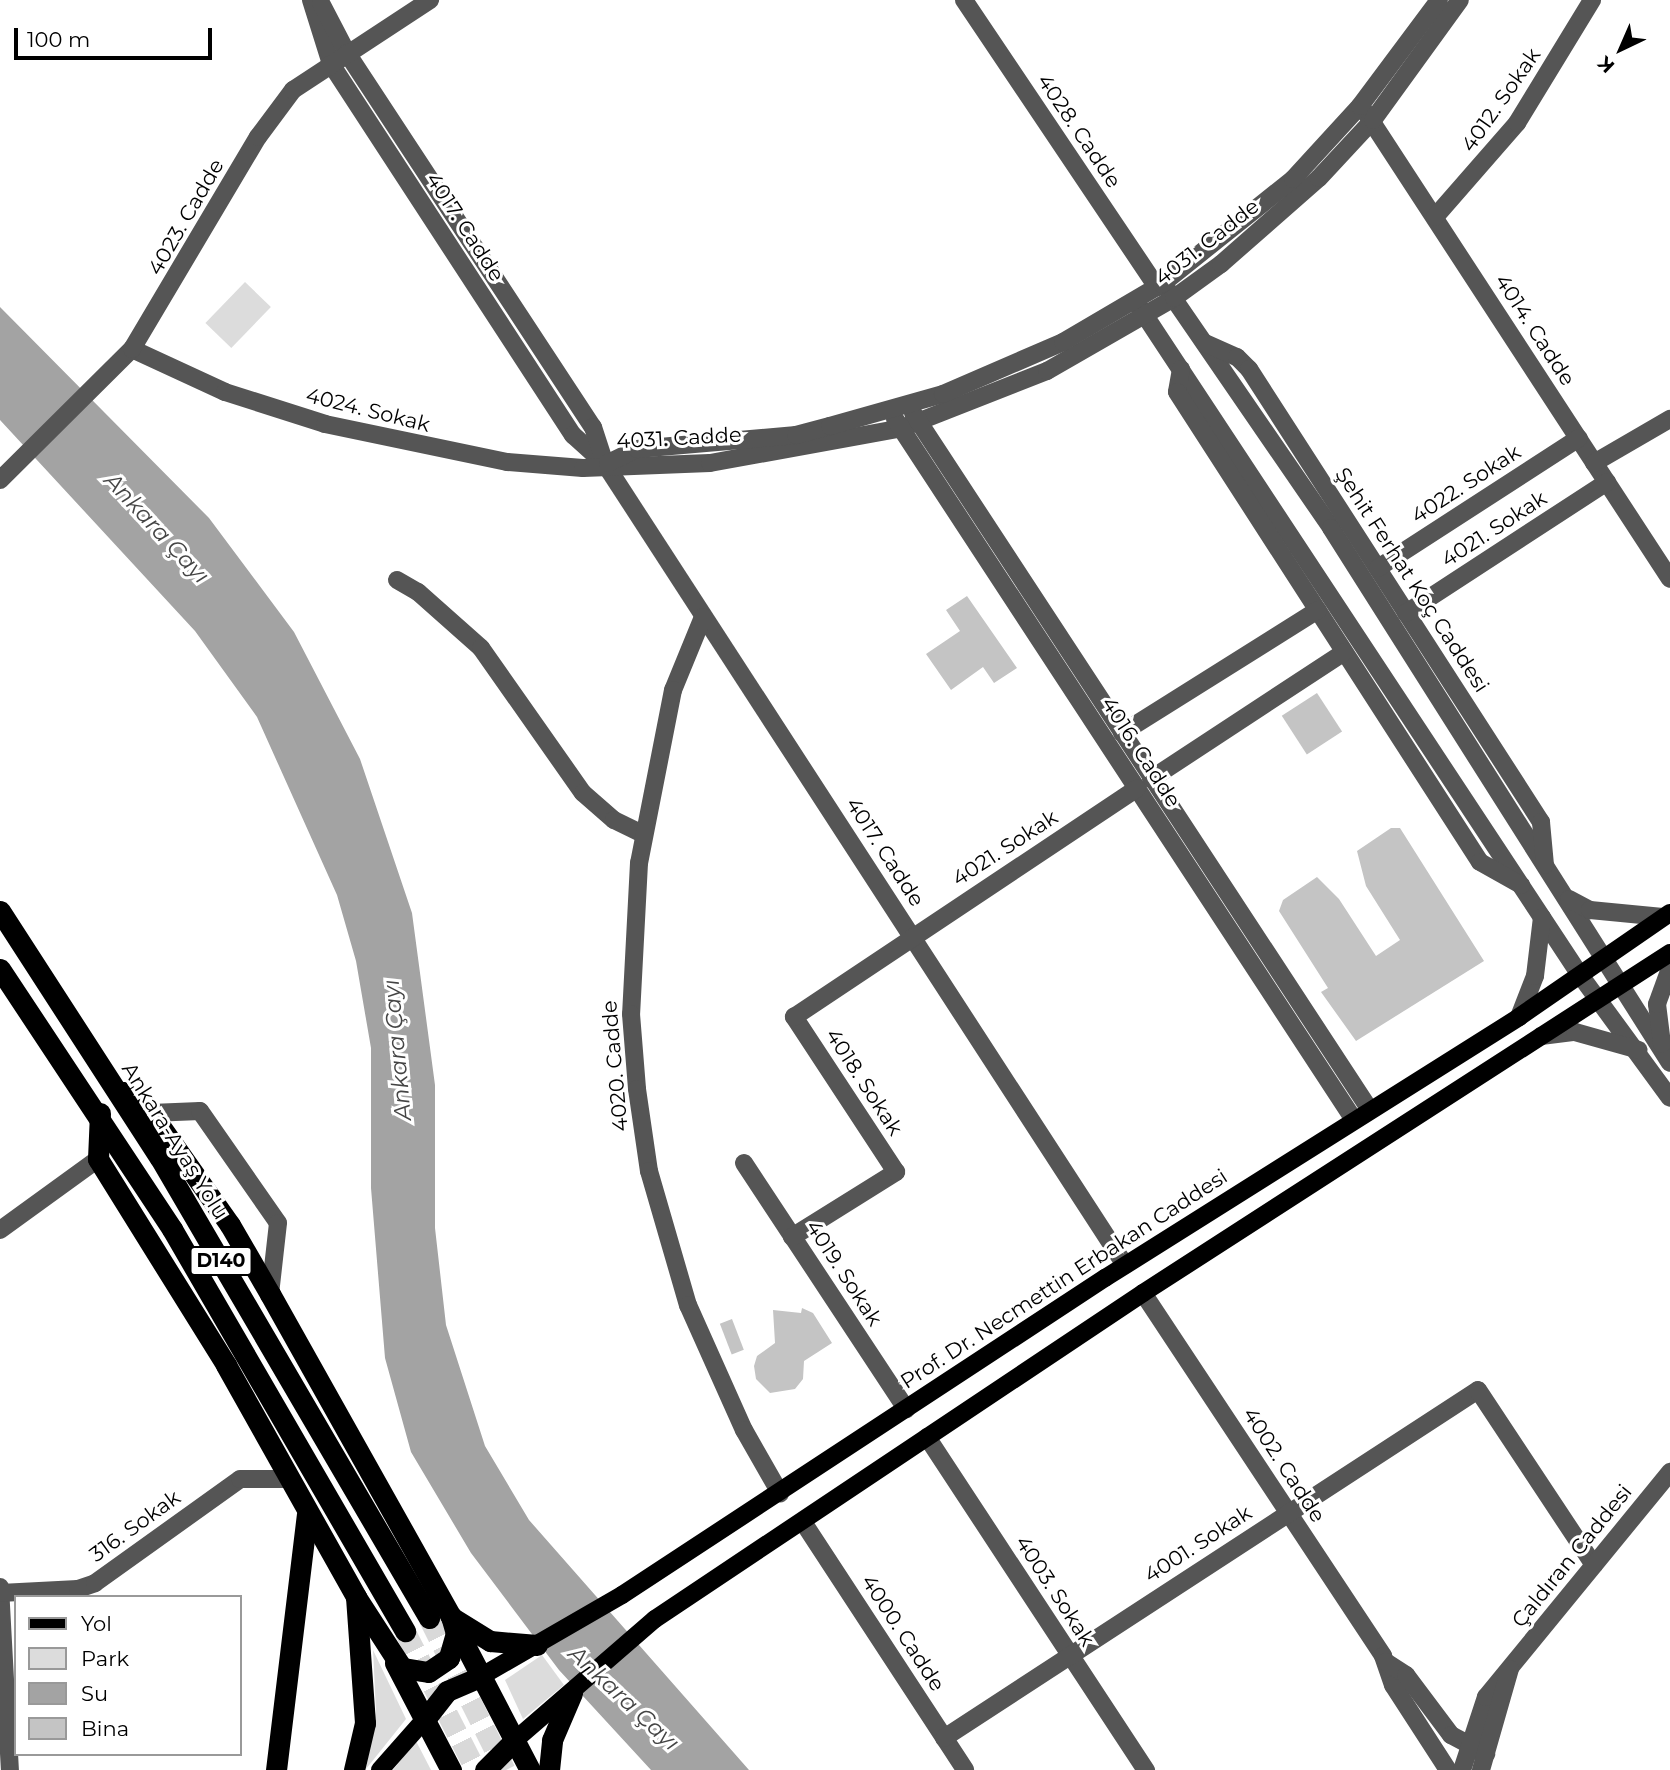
<!DOCTYPE html>
<html>
<head>
<meta charset="utf-8">
<style>
  body { margin:0 }
  #map { position:relative; width:1670px; height:1770px; overflow:hidden; background:#fff; font-family:Montserrat,sans-serif }
  div>[style] { position:absolute }
  .green>* { inset:0; background:#dcdcdc; transform-origin:0 0 }
  .water>* { inset:0; background:#a3a3a3 }
  .building>* { inset:0; background:#c4c4c4; transform-origin:0 0 }
  .highway-tunnel>* { height:21px; margin-top:-10.5px; transform-origin:0; background:repeating-linear-gradient(90deg,#d9d9d9 0 21px,transparent 0 31px) }
  .minor>* { height:18px; margin:-9px; padding:0 9px; transform-origin:9px; border-radius:9px; background:#555 }
  .major>* { height:18px; margin:-9px; padding:0 9px; transform-origin:9px; border-radius:9px; background:#000 }
  .highway>* { height:21px; margin:-10.5px; padding:0 10.5px; transform-origin:10.5px; border-radius:10.5px; background:#000 }
  span { translate:-50% -50%; white-space:nowrap; text-align:center; line-height:1.15; -webkit-text-stroke:6px #fff; paint-order:stroke }
  .shield-label span { padding:2px 5px; background:#fff; border:2px solid; border-radius:5px; -webkit-text-stroke-width:0 }
  .shield-label { font-size:19px; color:#000; font-weight:700 }
  .street-label { font-size:21px; color:#000 }
  .water-label { font-size:23px; color:#444; font-style:italic }
  .legend { position:absolute; left:14px; top:1595px; width:228px; height:161px; box-sizing:border-box; background:#fff; border:2px solid #999; margin:0; padding:9px 12px; list-style:none; font-size:21px; color:#000 }
  .legend li { display:flex; align-items:center; gap:14px; height:35px }
  .legend b { width:35px; border:2px solid #999 }
  .north { position:absolute; left:1586px; top:14px; width:70px; height:70px; -webkit-text-stroke:5px #fff; paint-order:stroke; rotate:224deg; font-size:19px; font-weight:700; line-height:28px; text-align:center; color:#000 }
  .north::after { content:''; display:block; margin:auto; width:24px; height:32px; background:#000; clip-path:polygon(50% 0,100% 100%,50% 72%,0 100%) }
  .scale { position:absolute; left:14px; top:28px; width:198px; height:32px; box-sizing:border-box; border:4px solid #000; border-top:0; padding-left:9px; font-size:21px; line-height:24px; white-space:nowrap; color:#000; -webkit-text-stroke:5px #fff; paint-order:stroke }
</style>
</head>
<body>
<div id="map">
  <div class="green">
    <i style="left:245px;top:282px;width:36px;height:57px;rotate:44deg"></i>
    <i style="clip-path:polygon(373px 1650px,406px 1719px,366px 1769px,376px 1712px)"></i>
    <i style="clip-path:polygon(542px 1655px,564px 1685px,523px 1719px,505px 1680px)"></i>
    <i style="clip-path:polygon(416px 1741px,431px 1770px,393px 1770px)"></i>
  </div>
  <div class="water">
    <i style="clip-path:polygon(0 307px,209px 518px,294px 632px,360px 759px,412px 913px,435px 1085px,435px 1228px,446px 1325px,485px 1446px,529px 1520px,749px 1770px,651px 1770px,559px 1670px,471px 1553px,411px 1452px,385px 1358px,371px 1188px,371px 1048px,356px 961px,337px 895px,257px 717px,195px 631px,0 420px)"></i>
  </div>
  <div class="building">
    <i style="clip-path:polygon(967px 596px,1017px 668px,994px 683px,983px 667px,951px 690px,926px 654px,960px 631px,946px 610px)"></i>
    <i style="left:1317px;top:693px;width:46px;height:42px;rotate:57deg"></i>
    <i style="clip-path:polygon(1391px 828px,1400px 828px,1484px 961px,1356px 1041px,1321px 992px,1328px 988px,1279px 911px,1283px 900px,1317px 877px,1339px 899px,1376px 956px,1400px 940px,1366px 886px,1357px 851px)"></i>
    <i style="clip-path:polygon(802px 1308px,813px 1313px,832px 1343px,804px 1361px,803px 1379px,795px 1389px,770px 1393px,756px 1379px,754px 1366px,757px 1356px,775px 1343px,773px 1310px,801px 1313px)"></i>
    <i style="left:732px;top:1319px;width:33px;height:13px;rotate:69deg"></i>
  </div>
  <div class="highway-tunnel">
    <i style="left:429px;top:1618px;width:170px;rotate:63.4deg"></i>
    <i style="left:405px;top:1631px;width:156px;rotate:62.9deg"></i>
  </div>
  <div class="minor">
    <i style="left:311px;top:0;width:67px;rotate:72.6deg"></i>
    <i style="left:331px;top:64px;width:443px;rotate:56.9deg"></i>
    <i style="left:573px;top:435px;width:43px;rotate:42.2deg"></i>
    <i style="left:605px;top:464px;width:955px;rotate:57.01deg"></i>
    <i style="left:964px;top:0;width:346px;rotate:56.1deg"></i>
    <i style="left:321px;top:3px;width:56px;rotate:62.5deg"></i>
    <i style="left:347px;top:53px;width:448px;rotate:56.7deg"></i>
    <i style="left:593px;top:427px;width:39px;rotate:72deg"></i>
    <i style="left:1366px;top:113px;width:556px;rotate:56.88deg"></i>
    <i style="left:1435px;top:217px;width:125px;rotate:-48.9deg"></i>
    <i style="left:1517px;top:123px;width:144px;rotate:-58.6deg"></i>
    <i style="left:1167px;top:289px;width:290px;rotate:55.5deg"></i>
    <i style="left:1331px;top:528px;width:633px;rotate:57.64deg"></i>
    <i style="left:1140px;top:308px;width:799px;rotate:56.59deg"></i>
    <i style="left:1580px;top:975px;width:152px;rotate:53.8deg"></i>
    <i style="left:1205px;top:343px;width:35px;rotate:24deg"></i>
    <i style="left:1237px;top:357px;width:17px;rotate:45deg"></i>
    <i style="left:1249px;top:369px;width:539px;rotate:57.19deg"></i>
    <i style="left:1541px;top:822px;width:43px;rotate:84.7deg"></i>
    <i style="left:132px;top:349px;width:102px;rotate:24.8deg"></i>
    <i style="left:225px;top:392px;width:105px;rotate:17.7deg"></i>
    <i style="left:325px;top:424px;width:186px;rotate:11.8deg"></i>
    <i style="left:507px;top:462px;width:76px;rotate:4.5deg"></i>
    <i style="left:583px;top:468px;width:127px;rotate:-2.3deg"></i>
    <i style="left:710px;top:463px;width:195px;rotate:-10.3deg"></i>
    <i style="left:902px;top:428px;width:156px;rotate:-21.5deg"></i>
    <i style="left:1047px;top:371px;width:146px;rotate:-29.9deg"></i>
    <i style="left:1174px;top:298px;width:58px;rotate:-35.9deg"></i>
    <i style="left:1221px;top:264px;width:130px;rotate:-41.3deg"></i>
    <i style="left:1319px;top:178px;width:79px;rotate:-47deg"></i>
    <i style="left:1373px;top:120px;width:148px;rotate:-54.1deg"></i>
    <i style="left:1181px;top:369px;width:23px;rotate:100deg"></i>
    <i style="left:1177px;top:392px;width:559px;rotate:57.19deg"></i>
    <i style="left:1480px;top:862px;width:47px;rotate:29.3deg"></i>
    <i style="left:913px;top:413px;width:833px;rotate:56.75deg"></i>
    <i style="left:895px;top:419px;width:838px;rotate:56.78deg"></i>
    <i style="left:608px;top:463px;width:32px;rotate:-26deg"></i>
    <i style="left:637px;top:449px;width:160px;rotate:-5deg"></i>
    <i style="left:796px;top:435px;width:35px;rotate:-15deg"></i>
    <i style="left:830px;top:426px;width:117px;rotate:-15.8deg"></i>
    <i style="left:943px;top:394px;width:131px;rotate:-23.4deg"></i>
    <i style="left:1063px;top:342px;width:115px;rotate:-30.4deg"></i>
    <i style="left:1162px;top:284px;width:168px;rotate:-38.7deg"></i>
    <i style="left:1293px;top:179px;width:99px;rotate:-47.5deg"></i>
    <i style="left:1360px;top:106px;width:132px;rotate:-53.3deg"></i>
    <i style="left:1594px;top:463px;width:88px;rotate:-30.1deg"></i>
    <i style="left:0;top:480px;width:186px;rotate:-44.8deg"></i>
    <i style="left:132px;top:349px;width:247px;rotate:-59.3deg"></i>
    <i style="left:258px;top:137px;width:59px;rotate:-53.3deg"></i>
    <i style="left:293px;top:90px;width:164px;rotate:-33.3deg"></i>
    <i style="left:1378px;top:568px;width:239px;rotate:-32.9deg"></i>
    <i style="left:397px;top:580px;width:24px;rotate:30deg"></i>
    <i style="left:418px;top:592px;width:84px;rotate:41.6deg"></i>
    <i style="left:481px;top:648px;width:177px;rotate:54.9deg"></i>
    <i style="left:583px;top:793px;width:41px;rotate:41.1deg"></i>
    <i style="left:614px;top:820px;width:32px;rotate:26deg"></i>
    <i style="left:1406px;top:613px;width:240px;rotate:-33.1deg"></i>
    <i style="left:703px;top:617px;width:79px;rotate:112.3deg"></i>
    <i style="left:673px;top:690px;width:176px;rotate:101.1deg"></i>
    <i style="left:639px;top:863px;width:151px;rotate:93deg"></i>
    <i style="left:631px;top:1014px;width:75px;rotate:85.4deg"></i>
    <i style="left:637px;top:1089px;width:83px;rotate:81.7deg"></i>
    <i style="left:649px;top:1171px;width:140px;rotate:73.8deg"></i>
    <i style="left:688px;top:1305px;width:137px;rotate:65.9deg"></i>
    <i style="left:744px;top:1430px;width:73px;rotate:60.3deg"></i>
    <i style="left:1122px;top:733px;width:231px;rotate:-32.1deg"></i>
    <i style="left:1151px;top:779px;width:231px;rotate:-33.3deg"></i>
    <i style="left:1569px;top:899px;width:24px;rotate:28deg"></i>
    <i style="left:1590px;top:910px;width:73px;rotate:5.5deg"></i>
    <i style="left:1519px;top:1017px;width:44px;rotate:-68.7deg"></i>
    <i style="left:1535px;top:976px;width:59px;rotate:-83.2deg"></i>
    <i style="left:1541px;top:1036px;width:34px;rotate:-7deg"></i>
    <i style="left:1575px;top:1032px;width:66px;rotate:15.7deg"></i>
    <i style="left:1662px;top:1044px;width:40px;rotate:-97.1deg"></i>
    <i style="left:1657px;top:1004px;width:37px;rotate:-70deg"></i>
    <i style="left:151px;top:1113px;width:49px;rotate:-2.3deg"></i>
    <i style="left:200px;top:1111px;width:136px;rotate:55.1deg"></i>
    <i style="left:278px;top:1223px;width:71px;rotate:96.4deg"></i>
    <i style="left:744px;top:1163px;width:295px;rotate:56.6deg"></i>
    <i style="left:0;top:1230px;width:121px;rotate:-35.9deg"></i>
    <i style="left:792px;top:1237px;width:123px;rotate:-32deg"></i>
    <i style="left:896px;top:1172px;width:186px;rotate:-123.3deg"></i>
    <i style="left:794px;top:1017px;width:412px;rotate:-33.7deg"></i>
    <i style="left:1143px;top:1293px;width:435px;rotate:56.5deg"></i>
    <i style="left:1383px;top:1656px;width:31px;rotate:71deg"></i>
    <i style="left:1393px;top:1685px;width:101px;rotate:57.1deg"></i>
    <i style="left:927px;top:1437px;width:399px;rotate:56.7deg"></i>
    <i style="left:803px;top:1522px;width:296px;rotate:56.8deg"></i>
    <i style="left:0;top:1587px;width:183px;rotate:86.9deg"></i>
    <i style="left:0;top:1593px;width:78px;rotate:-2.9deg"></i>
    <i style="left:78px;top:1589px;width:18px;rotate:-19deg"></i>
    <i style="left:95px;top:1583px;width:178px;rotate:-35.6deg"></i>
    <i style="left:240px;top:1479px;width:48px"></i>
    <i style="left:1386px;top:1662px;width:24px;rotate:33deg"></i>
    <i style="left:1406px;top:1675px;width:75px;rotate:53.1deg"></i>
    <i style="left:1451px;top:1735px;width:40px;rotate:28deg"></i>
    <i style="left:944px;top:1738px;width:637px;rotate:-33.09deg"></i>
    <i style="left:1478px;top:1390px;width:210px;rotate:56.5deg"></i>
    <i style="left:1462px;top:1770px;width:77px;rotate:-71.8deg"></i>
    <i style="left:1486px;top:1697px;width:291px;rotate:-50.7deg"></i>
    <i style="left:1481px;top:1770px;width:105px;rotate:-74deg"></i>
  </div>
  <div class="major">
    <i style="left:480px;top:1677px;width:164px;rotate:-30deg"></i>
    <i style="left:622px;top:1595px;width:578px;rotate:-33.28deg"></i>
    <i style="left:1105px;top:1278px;width:489px;rotate:-32.2deg"></i>
    <i style="left:1519px;top:1017px;width:183px;rotate:-34.6deg"></i>
    <i style="left:514px;top:1741px;width:186px;rotate:-40.9deg"></i>
    <i style="left:655px;top:1619px;width:587px;rotate:-33.74deg"></i>
    <i style="left:1143px;top:1293px;width:627px;rotate:-32.83deg"></i>
    <i style="left:380px;top:1770px;width:69px;rotate:-48.5deg"></i>
  </div>
  <div class="highway">
    <i style="left:0;top:911px;width:294px;rotate:57.1deg"></i>
    <i style="left:160px;top:1158px;width:533px;rotate:59.68deg"></i>
    <i style="left:0;top:969px;width:312px;rotate:56.5deg"></i>
    <i style="left:172px;top:1229px;width:465px;rotate:59.9deg"></i>
    <i style="left:124px;top:1092px;width:34px;rotate:38deg"></i>
    <i style="left:151px;top:1113px;width:137px;rotate:54.8deg"></i>
    <i style="left:230px;top:1225px;width:80px;rotate:59.9deg"></i>
    <i style="left:270px;top:1294px;width:369px;rotate:60.7deg"></i>
    <i style="left:451px;top:1616px;width:18px;rotate:74deg"></i>
    <i style="left:456px;top:1633px;width:26px;rotate:106deg"></i>
    <i style="left:449px;top:1658px;width:25px;rotate:146deg"></i>
    <i style="left:428px;top:1672px;width:26px;rotate:-171deg"></i>
    <i style="left:402px;top:1668px;width:85px;rotate:-122.9deg"></i>
    <i style="left:100px;top:1113px;width:46px;rotate:92.5deg"></i>
    <i style="left:98px;top:1159px;width:243px;rotate:58.1deg"></i>
    <i style="left:226px;top:1365px;width:266px;rotate:60.7deg"></i>
    <i style="left:356px;top:1597px;width:126px;rotate:85.9deg"></i>
    <i style="left:365px;top:1723px;width:48px;rotate:103.2deg"></i>
    <i style="left:451px;top:1617px;width:46px;rotate:31.6deg"></i>
    <i style="left:490px;top:1641px;width:47px;rotate:4.9deg"></i>
    <i style="left:456px;top:1628px;width:160px;rotate:62.5deg"></i>
    <i style="left:395px;top:1663px;width:121px;rotate:62.4deg"></i>
    <i style="left:426px;top:1718px;width:34px;rotate:-52deg"></i>
    <i style="left:447px;top:1691px;width:36px;rotate:-23deg"></i>
    <i style="left:276px;top:1770px;width:257px;rotate:-83.1deg"></i>
    <i style="left:485px;top:1770px;width:41px;rotate:-45deg"></i>
    <i style="left:549px;top:1770px;width:30px;rotate:-84deg"></i>
    <i style="left:552px;top:1740px;width:51px;rotate:-66.9deg"></i>
  </div>
  <div class="shield-label">
    <span style="left:221px;top:1261px">D140</span>
  </div>
  <div class="street-label">
    <span style="left:1501px;top:100px;rotate:-55deg">4012. Sokak</span>
    <span style="left:1079px;top:131px;rotate:56deg">4028. Cadde</span>
    <span style="left:186px;top:217px;rotate:-60deg">4023. Cadde</span>
    <span style="left:465px;top:227px;rotate:57deg">4017. Cadde</span>
    <span style="left:1207px;top:242px;rotate:-38deg">4031. Cadde</span>
    <span style="left:1535px;top:330px;rotate:57deg">4014. Cadde</span>
    <span style="left:368px;top:410px;rotate:14deg">4024. Sokak</span>
    <span style="left:679px;top:438px;rotate:-3deg">4031. Cadde</span>
    <span style="left:1466px;top:484px;rotate:-33deg">4022. Sokak</span>
    <span style="left:1494px;top:529px;rotate:-33deg">4021. Sokak</span>
    <span style="left:1412px;top:580px;rotate:57deg">Şehit Ferhat Koç Caddesi</span>
    <span style="left:1141px;top:752px;rotate:57deg">4016. Cadde</span>
    <span style="left:1005px;top:848px;rotate:-33deg">4021. Sokak</span>
    <span style="left:885px;top:852px;rotate:57deg">4017. Cadde</span>
    <span style="left:615px;top:1066px;rotate:-95deg">4020. Cadde</span>
    <span style="left:864px;top:1082px;rotate:57deg">4018. Sokak</span>
    <span style="left:175px;top:1141px;rotate:58deg">Ankara-Ayaş Yolu</span>
    <span style="left:844px;top:1273px;rotate:57deg">4019. Sokak</span>
    <span style="left:1064px;top:1279px;rotate:-33deg">Prof. Dr. Necmettin Erbakan Caddesi</span>
    <span style="left:1284px;top:1465px;rotate:57deg">4002. Cadde</span>
    <span style="left:135px;top:1526px;rotate:-36deg">316. Sokak</span>
    <span style="left:1198px;top:1544px;rotate:-33deg">4001. Sokak</span>
    <span style="left:1572px;top:1556px;rotate:-51deg">Çaldıran Caddesi</span>
    <span style="left:1055px;top:1591px;rotate:57deg">4003. Sokak</span>
    <span style="left:903px;top:1633px;rotate:57deg">4000. Cadde</span>
  </div>
  <div class="water-label">
    <span style="left:157px;top:528px;rotate:47deg">Ankara Çayı</span>
    <span style="left:397px;top:1050px;rotate:-95deg">Ankara Çayı</span>
    <span style="left:624px;top:1698px;rotate:43deg">Ankara Çayı</span>
  </div>
  <ul class="legend">
  <li><b style="height:9px;background:#000"></b>Yol</li>
  <li><b style="height:19px;background:#dcdcdc"></b>Park</li>
  <li><b style="height:19px;background:#a3a3a3"></b>Su</li>
  <li><b style="height:19px;background:#c4c4c4"></b>Bina</li>
  </ul>
  <div class="north">K</div>
  <div class="scale">100 m</div>
</div>
</body>
</html>
